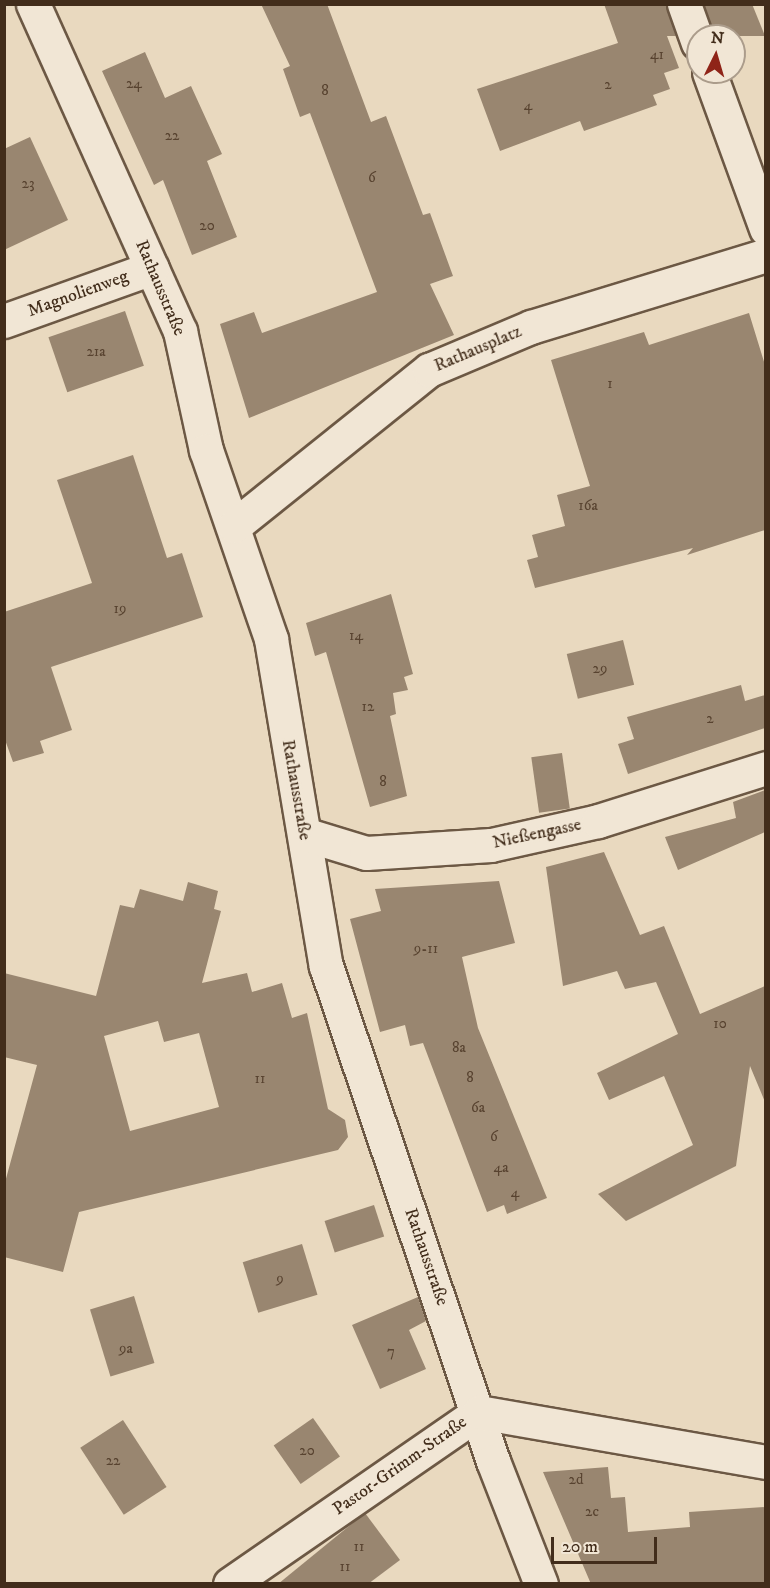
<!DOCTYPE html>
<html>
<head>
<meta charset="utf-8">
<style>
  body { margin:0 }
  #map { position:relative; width:770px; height:1588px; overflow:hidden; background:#e9d9bf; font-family:"IM FELL DW Pica",serif }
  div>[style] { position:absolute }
  .building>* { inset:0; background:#998670; transform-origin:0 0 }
  .roads { filter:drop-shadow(2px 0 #6c5844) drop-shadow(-2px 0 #6c5844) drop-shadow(0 2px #6c5844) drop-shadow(0 -2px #6c5844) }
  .minor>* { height:33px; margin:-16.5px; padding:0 16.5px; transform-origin:16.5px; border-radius:16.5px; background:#f1e6d5 }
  span { translate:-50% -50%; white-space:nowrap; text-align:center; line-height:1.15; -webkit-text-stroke:4.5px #f1e6d5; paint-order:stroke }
  .number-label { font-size:15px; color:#584330 }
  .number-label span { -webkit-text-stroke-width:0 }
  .street-label { font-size:18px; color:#422d1b }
  .frame { position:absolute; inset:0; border:6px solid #422d1b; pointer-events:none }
  .north { position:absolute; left:686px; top:24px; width:60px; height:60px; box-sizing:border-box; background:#f1e6d5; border:2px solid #ab9c8b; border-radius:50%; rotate:5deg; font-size:16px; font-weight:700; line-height:24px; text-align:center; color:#422d1b }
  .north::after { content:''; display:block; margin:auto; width:21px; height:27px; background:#8f2418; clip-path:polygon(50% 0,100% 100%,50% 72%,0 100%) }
  .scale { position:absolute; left:551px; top:1537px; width:106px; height:27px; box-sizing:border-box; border:3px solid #422d1b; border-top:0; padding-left:8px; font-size:18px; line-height:21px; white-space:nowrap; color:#422d1b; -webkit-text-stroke:4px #f1e6d5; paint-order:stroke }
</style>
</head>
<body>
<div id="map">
  <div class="building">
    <i style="clip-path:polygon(261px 4px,327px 4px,371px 122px,386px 116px,423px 215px,430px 213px,453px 276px,430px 284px,454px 335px,249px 418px,220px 324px,254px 312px,262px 333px,377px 292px,310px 113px,300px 117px,283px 69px,290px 66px)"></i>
    <i style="clip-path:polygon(604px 4px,666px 4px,676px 36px,667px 36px,679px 68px,664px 73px,670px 89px,653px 95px,657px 105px,584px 131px,580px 121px,500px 151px,477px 89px,618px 43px)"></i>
    <i style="clip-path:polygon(704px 4px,752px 4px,765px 36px,715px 36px)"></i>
    <i style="clip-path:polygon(145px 52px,165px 98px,191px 86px,222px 154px,207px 161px,237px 237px,192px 255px,163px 180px,154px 185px,102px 71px)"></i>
    <i style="clip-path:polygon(30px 137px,68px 220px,4px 250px,4px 149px)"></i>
    <i style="left:125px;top:311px;width:58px;height:81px;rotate:71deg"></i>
    <i style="clip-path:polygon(749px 313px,765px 365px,765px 530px,687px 555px,693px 548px,535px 588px,527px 560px,538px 557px,532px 535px,565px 526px,557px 495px,590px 486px,551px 360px,644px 332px,649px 345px)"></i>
    <i style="clip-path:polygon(133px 455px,167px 558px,182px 553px,203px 617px,51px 667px,72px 730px,40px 741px,44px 753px,13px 762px,4px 737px,4px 612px,92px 583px,57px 480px)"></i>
    <i style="clip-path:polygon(391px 594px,413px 674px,404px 677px,408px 690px,393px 693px,396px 714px,390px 716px,407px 796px,370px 807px,326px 652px,315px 656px,306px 623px)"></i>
    <i style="left:623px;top:640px;width:46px;height:58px;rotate:76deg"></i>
    <i style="clip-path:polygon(741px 685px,745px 701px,765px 695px,765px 728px,628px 774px,618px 744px,634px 739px,627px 717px)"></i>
    <i style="left:562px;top:753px;width:56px;height:31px;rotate:82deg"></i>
    <i style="clip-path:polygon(765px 790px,765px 832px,678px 870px,665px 837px,736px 818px,733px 802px)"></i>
    <i style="clip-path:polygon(604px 852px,640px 935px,664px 926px,700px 1014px,765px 986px,765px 1102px,750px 1066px,736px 1166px,626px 1221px,598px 1194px,693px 1145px,664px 1076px,609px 1100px,597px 1073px,678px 1034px,656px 982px,625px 989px,617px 971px,563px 986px,546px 867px)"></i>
    <i style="clip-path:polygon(499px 881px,515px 943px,462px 957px,478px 1028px,547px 1198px,507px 1214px,504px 1205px,487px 1212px,423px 1043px,410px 1046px,405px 1025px,380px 1032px,350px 919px,381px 911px,375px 889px)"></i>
    <i style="clip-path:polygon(evenodd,188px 882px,218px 891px,214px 909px,221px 911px,202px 983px,247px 973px,252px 992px,282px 983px,292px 1018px,307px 1013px,328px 1109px,345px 1120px,348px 1137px,338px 1150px,79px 1212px,63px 1272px,4px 1257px,4px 1186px,37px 1065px,4px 1057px,4px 973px,96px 996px,120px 905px,134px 908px,140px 889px,183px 901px,188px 882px,158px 1021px,164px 1042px,199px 1033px,219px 1107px,130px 1131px,104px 1036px,158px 1021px)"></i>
    <i style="left:374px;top:1205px;width:33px;height:52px;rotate:72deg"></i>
    <i style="left:302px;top:1244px;width:53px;height:62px;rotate:73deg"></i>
    <i style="left:134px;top:1296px;width:70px;height:46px;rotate:73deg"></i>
    <i style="clip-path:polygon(418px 1297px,426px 1321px,409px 1330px,426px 1369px,380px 1389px,352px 1325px)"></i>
    <i style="left:313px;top:1418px;width:47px;height:48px;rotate:55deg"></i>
    <i style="left:123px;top:1420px;width:80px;height:51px;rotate:57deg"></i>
    <i style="clip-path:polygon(608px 1467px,611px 1498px,625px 1497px,628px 1532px,690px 1527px,689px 1512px,765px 1507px,765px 1584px,591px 1584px,543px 1472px)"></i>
    <i style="clip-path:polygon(365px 1513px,400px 1560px,368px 1584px,278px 1584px)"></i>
  </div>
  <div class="roads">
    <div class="minor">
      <i style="left:33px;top:4px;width:359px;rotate:65.8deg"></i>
      <i style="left:180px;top:331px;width:122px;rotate:77.7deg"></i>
      <i style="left:206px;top:450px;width:200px;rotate:71deg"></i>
      <i style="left:271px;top:639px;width:332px;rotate:80.5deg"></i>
      <i style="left:326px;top:966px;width:522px;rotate:71.36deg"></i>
      <i style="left:493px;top:1461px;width:132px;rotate:68.7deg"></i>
      <i style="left:684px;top:4px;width:41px;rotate:70.3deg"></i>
      <i style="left:709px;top:72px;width:167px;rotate:70deg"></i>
      <i style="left:4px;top:321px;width:157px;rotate:-19.7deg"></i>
      <i style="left:234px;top:526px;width:250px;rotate:-38.7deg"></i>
      <i style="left:429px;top:370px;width:111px;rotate:-22.9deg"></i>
      <i style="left:531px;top:327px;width:246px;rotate:-17deg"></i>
      <i style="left:304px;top:834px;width:65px;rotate:17deg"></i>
      <i style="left:366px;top:853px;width:125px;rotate:-3.7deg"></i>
      <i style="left:491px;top:845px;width:110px;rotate:-12.6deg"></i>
      <i style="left:598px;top:821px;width:176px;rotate:-17.5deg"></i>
      <i style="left:230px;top:1584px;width:303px;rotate:-34.6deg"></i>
      <i style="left:479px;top:1412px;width:291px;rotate:9.9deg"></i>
    </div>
  </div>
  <div class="number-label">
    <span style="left:657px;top:55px">41</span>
    <span style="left:134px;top:84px">24</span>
    <span style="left:608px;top:85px">2</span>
    <span style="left:325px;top:91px">8</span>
    <span style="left:528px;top:106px">4</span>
    <span style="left:172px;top:136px">22</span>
    <span style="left:372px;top:178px">6</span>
    <span style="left:28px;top:184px">23</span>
    <span style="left:207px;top:226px">20</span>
    <span style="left:96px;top:352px">21a</span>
    <span style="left:610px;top:384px">1</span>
    <span style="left:588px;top:506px">16a</span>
    <span style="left:120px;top:609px">19</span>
    <span style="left:356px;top:636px">14</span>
    <span style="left:600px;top:669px">29</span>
    <span style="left:368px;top:707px">12</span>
    <span style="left:710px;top:719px">2</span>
    <span style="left:383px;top:782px">8</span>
    <span style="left:426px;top:949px">9-11</span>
    <span style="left:720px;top:1024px">10</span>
    <span style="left:459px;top:1048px">8a</span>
    <span style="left:470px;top:1078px">8</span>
    <span style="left:260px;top:1079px">11</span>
    <span style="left:478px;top:1108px">6a</span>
    <span style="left:494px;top:1137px">6</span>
    <span style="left:501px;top:1168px">4a</span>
    <span style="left:515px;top:1193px">4</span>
    <span style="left:280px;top:1279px">9</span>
    <span style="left:126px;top:1349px">9a</span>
    <span style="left:391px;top:1352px">7</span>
    <span style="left:307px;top:1451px">20</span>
    <span style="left:113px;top:1461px">22</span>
    <span style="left:576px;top:1480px">2d</span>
    <span style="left:592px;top:1512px">2c</span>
    <span style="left:359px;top:1547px">11</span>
    <span style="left:345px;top:1567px">11</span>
  </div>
  <div class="street-label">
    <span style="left:160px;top:288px;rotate:67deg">Rathausstraße</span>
    <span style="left:78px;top:294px;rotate:-20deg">Magnolienweg</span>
    <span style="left:478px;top:349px;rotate:-23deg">Rathausplatz</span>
    <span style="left:296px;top:790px;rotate:80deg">Rathausstraße</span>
    <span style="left:537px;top:834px;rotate:-12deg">Nießengasse</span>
    <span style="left:426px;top:1257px;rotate:71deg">Rathausstraße</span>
    <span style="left:400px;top:1466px;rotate:-35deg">Pastor-Grimm-Straße</span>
  </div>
  <div class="frame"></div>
  <div class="north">N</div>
  <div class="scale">20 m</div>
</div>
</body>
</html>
